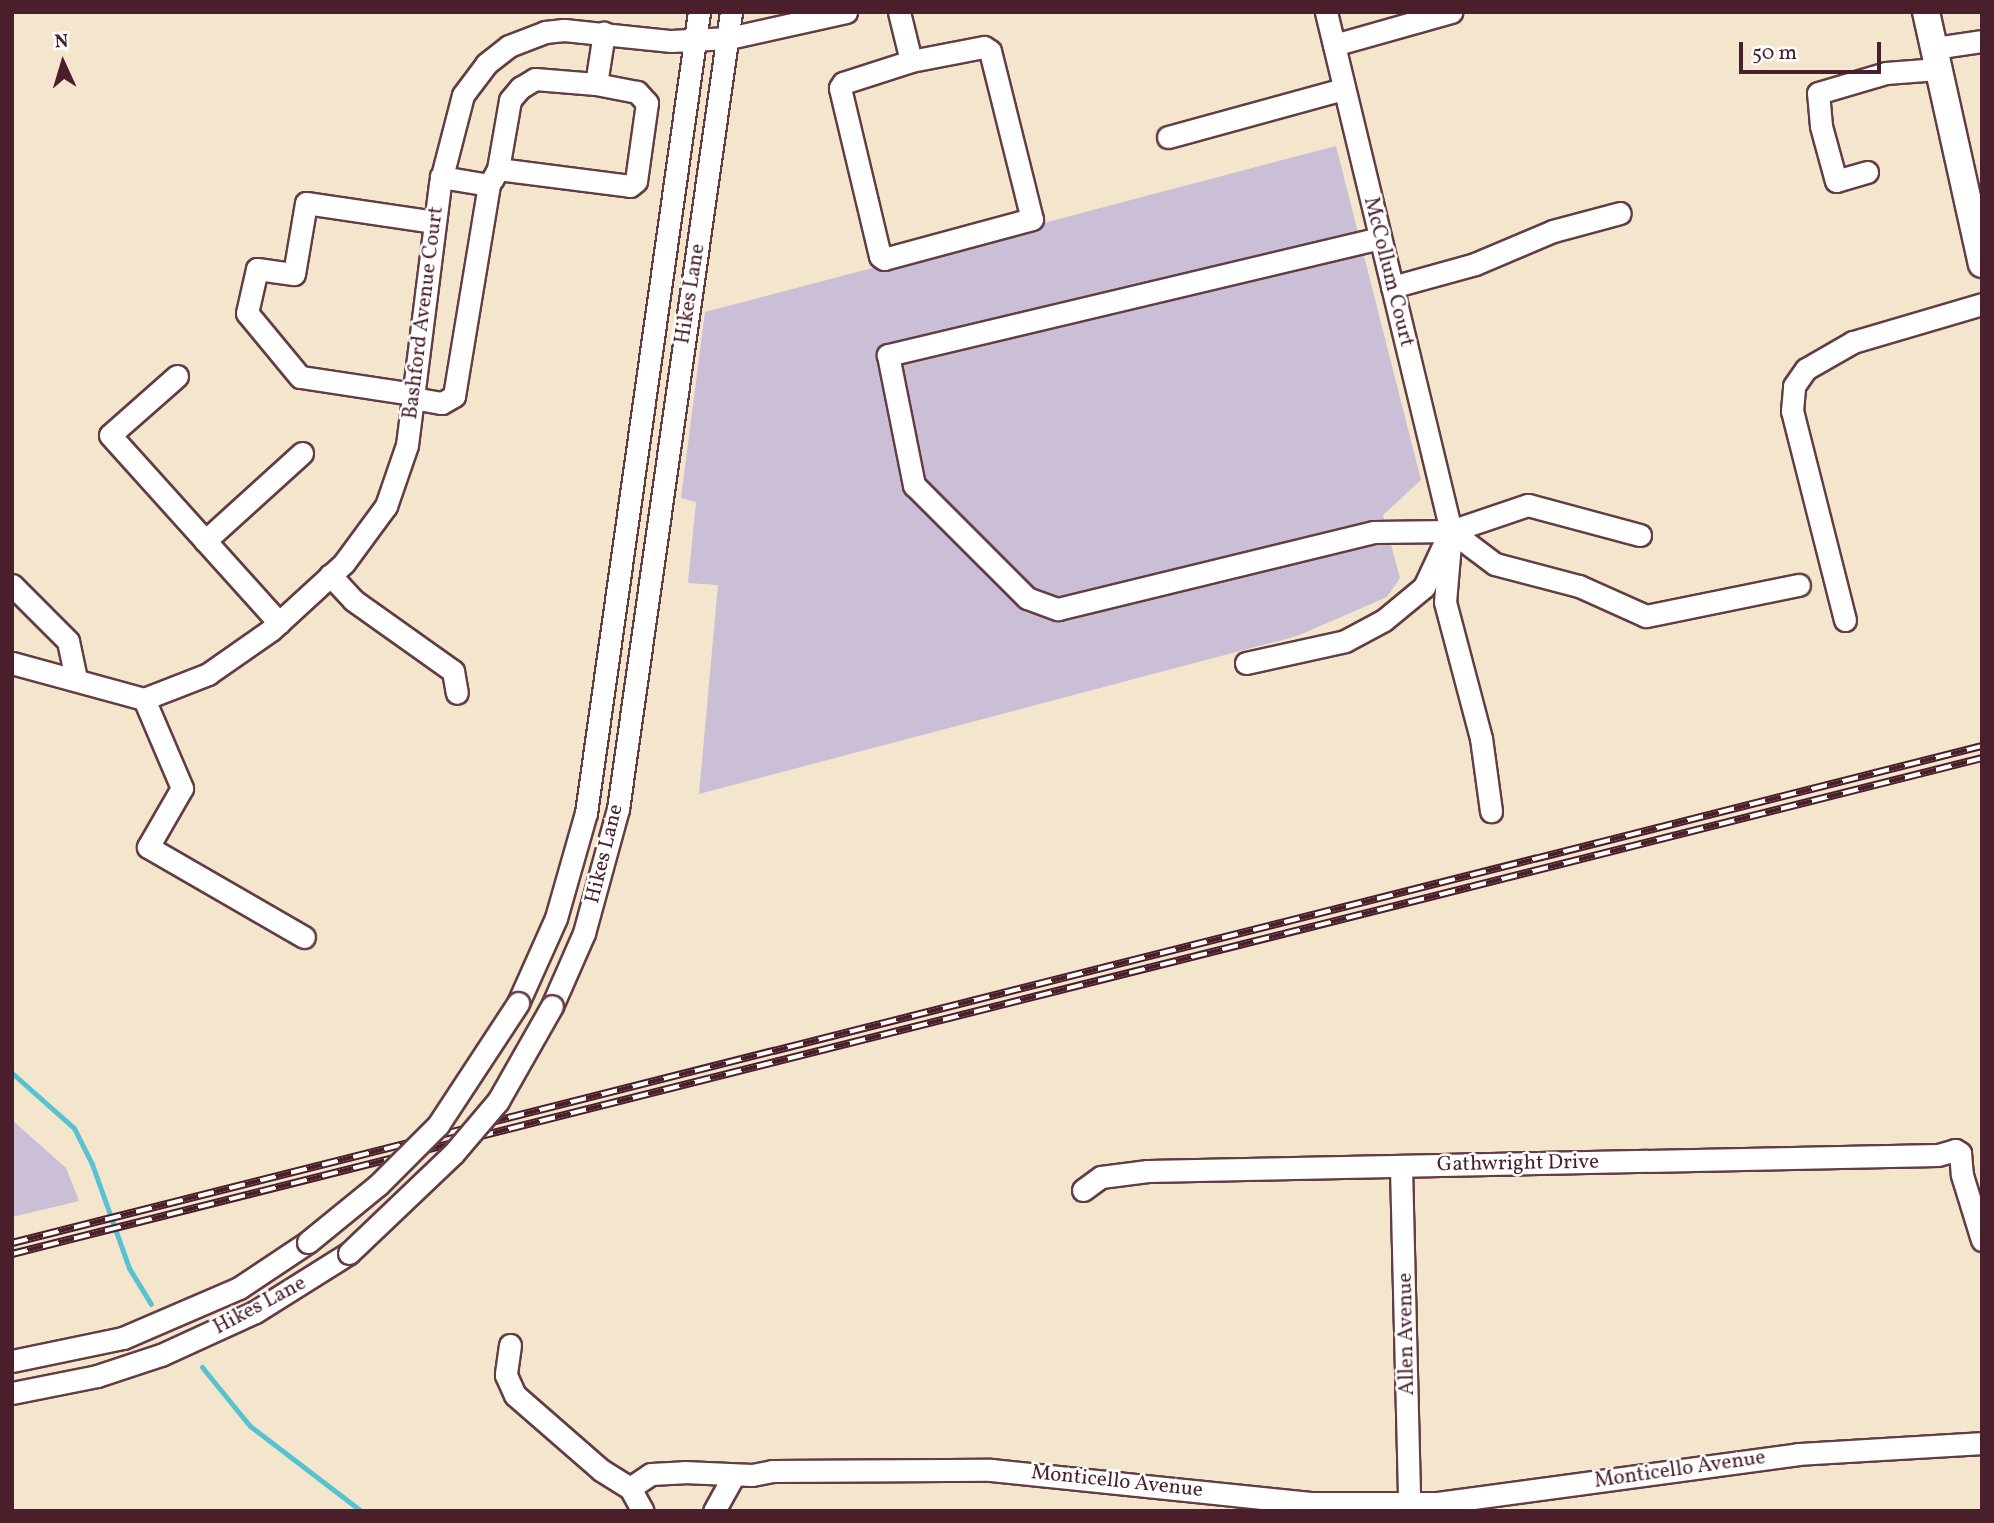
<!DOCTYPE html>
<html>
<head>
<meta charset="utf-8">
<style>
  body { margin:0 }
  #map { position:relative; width:1994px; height:1523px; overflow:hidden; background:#f4e6cd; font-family:Vollkorn,serif }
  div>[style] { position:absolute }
  .industrial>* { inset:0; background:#cabfd6 }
  .stream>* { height:5px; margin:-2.5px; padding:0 2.5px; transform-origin:2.5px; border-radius:2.5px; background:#57c2d2 }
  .roads { filter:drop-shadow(2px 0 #643d43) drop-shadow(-2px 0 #643d43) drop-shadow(0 2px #643d43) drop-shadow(0 -2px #643d43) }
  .minor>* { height:21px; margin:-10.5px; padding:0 10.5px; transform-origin:10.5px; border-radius:10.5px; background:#fff }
  .major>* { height:26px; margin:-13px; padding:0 13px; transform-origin:13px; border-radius:13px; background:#fff }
  .rail>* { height:8px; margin-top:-4px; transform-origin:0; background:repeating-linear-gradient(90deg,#fff 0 16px,#4a1f2b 0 32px); box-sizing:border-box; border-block:2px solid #4a1f2b }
  .bridges { filter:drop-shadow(2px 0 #643d43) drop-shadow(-2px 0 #643d43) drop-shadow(0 2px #643d43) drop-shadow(0 -2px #643d43) }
  .minor-bridge>* { height:21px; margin:-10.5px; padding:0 10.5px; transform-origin:10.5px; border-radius:10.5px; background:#fff }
  span { translate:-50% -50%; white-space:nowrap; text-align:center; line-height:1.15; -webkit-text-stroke:5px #fff; paint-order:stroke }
  .street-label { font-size:21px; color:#4a1f2b }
  .frame { position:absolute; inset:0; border:14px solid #4a1f2b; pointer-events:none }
  .north { position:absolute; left:28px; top:28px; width:70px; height:70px; -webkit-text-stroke:5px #fff; paint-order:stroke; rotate:356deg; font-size:19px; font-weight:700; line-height:28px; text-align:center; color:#4a1f2b }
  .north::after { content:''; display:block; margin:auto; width:24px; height:32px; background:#4a1f2b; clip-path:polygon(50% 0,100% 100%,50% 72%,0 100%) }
  .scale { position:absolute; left:1739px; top:42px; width:142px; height:32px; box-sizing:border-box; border:4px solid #4a1f2b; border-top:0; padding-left:9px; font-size:21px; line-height:24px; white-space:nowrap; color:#4a1f2b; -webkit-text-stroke:5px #fff; paint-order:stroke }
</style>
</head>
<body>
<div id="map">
  <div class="industrial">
    <i style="clip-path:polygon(1336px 146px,1421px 480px,1383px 515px,1400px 578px,1387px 597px,1297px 636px,699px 794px,718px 585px,688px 583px,696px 502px,681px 498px,705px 312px)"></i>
    <i style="clip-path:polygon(12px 1120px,66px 1168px,79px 1201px,12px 1217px)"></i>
  </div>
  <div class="stream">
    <i style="left:12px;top:1073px;width:83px;rotate:41.6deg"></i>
    <i style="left:74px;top:1128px;width:40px;rotate:63.4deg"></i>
    <i style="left:92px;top:1164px;width:110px;rotate:70.4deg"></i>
    <i style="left:129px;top:1268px;width:42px;rotate:58.6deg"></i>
    <i style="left:202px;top:1367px;width:76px;rotate:50.9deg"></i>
    <i style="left:250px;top:1426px;width:140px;rotate:37.4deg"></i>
  </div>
  <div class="roads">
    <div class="minor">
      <i style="left:899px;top:12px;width:50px;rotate:76.2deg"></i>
      <i style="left:1326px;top:12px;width:534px;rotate:76.46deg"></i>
      <i style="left:1451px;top:531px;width:71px;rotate:94.8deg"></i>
      <i style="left:1445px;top:602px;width:141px;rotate:75.2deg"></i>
      <i style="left:1481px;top:738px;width:74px;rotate:82.2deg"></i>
      <i style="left:1334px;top:45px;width:122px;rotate:-15.8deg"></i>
      <i style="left:984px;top:47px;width:7px;rotate:34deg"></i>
      <i style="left:990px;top:51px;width:173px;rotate:76deg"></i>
      <i style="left:1032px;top:219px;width:153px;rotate:164.9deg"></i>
      <i style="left:884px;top:259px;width:5px;rotate:-143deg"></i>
      <i style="left:880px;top:256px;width:173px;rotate:-103.4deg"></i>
      <i style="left:840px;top:88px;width:6px;rotate:-59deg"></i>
      <i style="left:843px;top:83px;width:71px;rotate:-17.9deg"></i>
      <i style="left:911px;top:61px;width:74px;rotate:-10.9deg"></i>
      <i style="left:1934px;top:48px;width:49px;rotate:-8.3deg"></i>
      <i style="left:1168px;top:137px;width:182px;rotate:-15.3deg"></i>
      <i style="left:498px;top:169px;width:133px;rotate:7.3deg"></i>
      <i style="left:630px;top:186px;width:8px;rotate:-40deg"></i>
      <i style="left:636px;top:181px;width:79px;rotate:-82deg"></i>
      <i style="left:647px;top:103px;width:15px;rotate:-132deg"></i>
      <i style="left:637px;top:92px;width:42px;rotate:-169deg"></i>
      <i style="left:1867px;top:172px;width:32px;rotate:164deg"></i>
      <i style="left:1836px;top:181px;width:57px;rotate:-105.3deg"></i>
      <i style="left:1821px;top:126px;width:33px;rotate:-95deg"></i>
      <i style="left:1818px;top:93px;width:71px;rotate:-16.4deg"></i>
      <i style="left:1886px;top:73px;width:52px;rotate:-4.4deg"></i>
      <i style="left:492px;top:180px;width:13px;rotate:-61deg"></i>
      <i style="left:498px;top:169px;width:70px;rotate:-80.1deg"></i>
      <i style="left:510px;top:100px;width:16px;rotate:-50deg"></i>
      <i style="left:520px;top:88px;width:17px;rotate:-31deg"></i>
      <i style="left:535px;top:79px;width:61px;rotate:4.7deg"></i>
      <i style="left:596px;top:84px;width:52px;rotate:-81.1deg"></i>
      <i style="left:1380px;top:238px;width:506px;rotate:166.62deg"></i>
      <i style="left:888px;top:355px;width:133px;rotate:78.7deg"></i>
      <i style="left:914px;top:485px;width:160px;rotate:45deg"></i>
      <i style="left:1027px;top:598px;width:33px;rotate:20deg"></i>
      <i style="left:1058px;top:609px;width:325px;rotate:-13.7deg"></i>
      <i style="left:1374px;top:532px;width:77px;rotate:-0.7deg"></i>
      <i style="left:1451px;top:531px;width:81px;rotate:-18.7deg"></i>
      <i style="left:1528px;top:505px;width:116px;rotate:15deg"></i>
      <i style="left:1392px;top:287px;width:86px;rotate:-15.5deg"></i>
      <i style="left:1475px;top:264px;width:85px;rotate:-22.9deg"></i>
      <i style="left:1553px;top:231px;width:69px;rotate:-15deg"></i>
      <i style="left:177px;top:376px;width:89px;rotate:138.6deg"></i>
      <i style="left:110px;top:435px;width:253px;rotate:48deg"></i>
      <i style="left:413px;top:394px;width:114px;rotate:-171.4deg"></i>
      <i style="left:300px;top:377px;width:83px;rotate:-129.6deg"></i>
      <i style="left:247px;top:313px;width:45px;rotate:-77.2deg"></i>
      <i style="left:257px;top:269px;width:37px;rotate:8deg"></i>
      <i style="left:294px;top:274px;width:72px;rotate:-80.4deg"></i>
      <i style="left:306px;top:203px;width:130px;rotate:8.4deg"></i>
      <i style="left:413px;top:398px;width:29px;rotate:10deg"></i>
      <i style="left:442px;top:403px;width:14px;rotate:-30deg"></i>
      <i style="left:454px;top:396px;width:214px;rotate:-80.6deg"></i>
      <i style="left:489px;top:185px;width:49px;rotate:-170.5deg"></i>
      <i style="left:1451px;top:531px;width:55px;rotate:36.9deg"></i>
      <i style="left:1495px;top:564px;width:87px;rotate:14.7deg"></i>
      <i style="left:1579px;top:586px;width:73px;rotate:24.1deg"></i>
      <i style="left:1646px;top:616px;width:156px;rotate:-11.5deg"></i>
      <i style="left:205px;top:541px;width:131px;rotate:-42.2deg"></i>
      <i style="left:330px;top:575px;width:34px;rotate:47deg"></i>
      <i style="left:353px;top:600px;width:123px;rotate:35.4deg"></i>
      <i style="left:453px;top:671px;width:22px;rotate:80deg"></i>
      <i style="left:12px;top:585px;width:79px;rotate:45deg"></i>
      <i style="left:68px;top:641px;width:39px;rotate:78deg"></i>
      <i style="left:1845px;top:620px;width:216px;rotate:-104.2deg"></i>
      <i style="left:1792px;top:411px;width:25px;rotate:-85deg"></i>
      <i style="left:1794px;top:386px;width:21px;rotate:-55deg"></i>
      <i style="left:1806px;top:369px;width:54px;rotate:-29.9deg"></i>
      <i style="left:1853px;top:342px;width:134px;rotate:-16.4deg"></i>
      <i style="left:12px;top:663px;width:137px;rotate:15.3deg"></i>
      <i style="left:1246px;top:663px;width:101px;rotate:-12.5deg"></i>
      <i style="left:1345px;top:641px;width:44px;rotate:-28.3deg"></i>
      <i style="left:1384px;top:620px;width:52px;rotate:-39.5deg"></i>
      <i style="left:1424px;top:587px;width:50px;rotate:-65deg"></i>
      <i style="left:144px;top:699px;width:69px;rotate:-21.3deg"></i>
      <i style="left:208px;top:674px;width:77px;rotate:-34.9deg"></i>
      <i style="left:271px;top:630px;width:99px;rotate:-42.5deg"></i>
      <i style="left:344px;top:563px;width:71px;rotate:-53.6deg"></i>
      <i style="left:386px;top:506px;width:65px;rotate:-71deg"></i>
      <i style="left:407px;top:445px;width:263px;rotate:-82.8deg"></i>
      <i style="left:440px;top:184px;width:92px;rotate:-75.5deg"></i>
      <i style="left:463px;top:95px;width:39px;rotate:-53deg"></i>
      <i style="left:486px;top:64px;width:29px;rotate:-38deg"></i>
      <i style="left:509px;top:46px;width:39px;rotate:-21deg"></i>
      <i style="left:545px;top:32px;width:19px;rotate:-6deg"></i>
      <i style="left:564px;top:30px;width:108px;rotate:5.9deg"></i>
      <i style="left:671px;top:41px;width:58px;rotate:-3deg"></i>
      <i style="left:729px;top:38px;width:120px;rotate:-12.5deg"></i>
      <i style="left:144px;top:699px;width:97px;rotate:66.9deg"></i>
      <i style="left:182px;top:788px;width:68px;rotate:120deg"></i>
      <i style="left:148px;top:847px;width:180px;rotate:30deg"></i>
      <i style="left:518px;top:1003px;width:93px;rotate:-65.9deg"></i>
      <i style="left:556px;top:918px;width:109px;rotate:-74.1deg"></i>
      <i style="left:586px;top:813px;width:809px;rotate:-81.97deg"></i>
      <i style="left:552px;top:1006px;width:80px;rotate:-66.3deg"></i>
      <i style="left:584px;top:933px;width:129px;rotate:-74.7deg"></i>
      <i style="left:618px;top:809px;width:805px;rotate:-81.93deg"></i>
      <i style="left:1401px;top:1167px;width:335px;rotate:88.6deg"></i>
      <i style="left:1083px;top:1190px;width:22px;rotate:-36deg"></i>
      <i style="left:1101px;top:1177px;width:47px;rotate:-7.3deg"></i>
      <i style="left:1148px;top:1171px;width:790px;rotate:-1.16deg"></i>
      <i style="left:1938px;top:1155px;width:18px;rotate:-16deg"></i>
      <i style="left:1955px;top:1150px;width:6px;rotate:31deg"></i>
      <i style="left:1960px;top:1153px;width:22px;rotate:85deg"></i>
      <i style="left:1962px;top:1175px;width:68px;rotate:72.9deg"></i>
      <i style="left:510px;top:1345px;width:30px;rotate:98deg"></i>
      <i style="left:506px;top:1375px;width:22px;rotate:66deg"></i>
      <i style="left:515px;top:1395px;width:114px;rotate:41.1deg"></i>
      <i style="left:601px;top:1470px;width:34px;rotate:32deg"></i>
      <i style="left:630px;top:1488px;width:26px;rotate:61deg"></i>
      <i style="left:12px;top:1361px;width:113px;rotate:-11.7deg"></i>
      <i style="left:123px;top:1338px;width:126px;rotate:-23.3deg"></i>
      <i style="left:239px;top:1288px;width:83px;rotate:-33.7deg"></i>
      <i style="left:12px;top:1393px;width:87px;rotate:-11.3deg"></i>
      <i style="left:97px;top:1376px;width:67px;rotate:-18.2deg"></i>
      <i style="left:161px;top:1355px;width:103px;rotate:-24.6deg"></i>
      <i style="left:255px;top:1312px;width:111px;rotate:-32.1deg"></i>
      <i style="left:630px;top:1488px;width:25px;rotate:-34deg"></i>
      <i style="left:651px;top:1474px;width:33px;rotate:-3deg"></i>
      <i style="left:684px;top:1472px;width:68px;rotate:2.5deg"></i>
      <i style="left:752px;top:1475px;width:20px;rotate:-11deg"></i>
      <i style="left:772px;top:1471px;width:219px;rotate:-0.3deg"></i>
      <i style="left:991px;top:1470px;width:321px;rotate:5.9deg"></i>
      <i style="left:1310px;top:1503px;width:127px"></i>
      <i style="left:1437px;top:1503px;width:364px;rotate:-7.7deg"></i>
      <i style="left:1798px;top:1454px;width:184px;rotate:-3.4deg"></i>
      <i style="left:714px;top:1511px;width:41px;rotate:-60.9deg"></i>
    </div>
    <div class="major">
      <i style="left:1926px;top:12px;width:258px;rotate:77.5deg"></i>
    </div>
  </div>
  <div class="rail">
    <i style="left:12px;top:1243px;width:2032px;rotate:-14.16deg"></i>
    <i style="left:12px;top:1254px;width:2031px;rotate:-14.13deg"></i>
  </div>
  <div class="bridges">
    <div class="minor-bridge">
      <i style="left:308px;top:1242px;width:90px;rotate:-39.2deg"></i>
      <i style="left:378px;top:1185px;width:85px;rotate:-45deg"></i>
      <i style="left:438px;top:1125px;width:146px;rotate:-56.7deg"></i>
      <i style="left:349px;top:1253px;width:144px;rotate:-43.6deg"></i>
      <i style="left:453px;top:1154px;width:70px;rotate:-49.7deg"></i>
      <i style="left:498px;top:1101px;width:109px;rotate:-60.4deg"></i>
    </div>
  </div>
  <div class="street-label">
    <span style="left:1388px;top:272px;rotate:76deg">McCollum Court</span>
    <span style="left:691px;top:294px;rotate:-81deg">Hikes Lane</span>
    <span style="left:424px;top:313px;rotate:-83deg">Bashford Avenue Court</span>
    <span style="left:605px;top:854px;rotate:-76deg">Hikes Lane</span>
    <span style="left:1518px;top:1164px;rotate:-1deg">Gathwright Drive</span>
    <span style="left:260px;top:1306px;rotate:-28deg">Hikes Lane</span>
    <span style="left:1407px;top:1334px;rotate:-91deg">Allen Avenue</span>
    <span style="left:1680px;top:1470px;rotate:-8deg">Monticello Avenue</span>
    <span style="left:1117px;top:1482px;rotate:6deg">Monticello Avenue</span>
  </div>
  <div class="frame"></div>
  <div class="north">N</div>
  <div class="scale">50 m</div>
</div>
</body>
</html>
